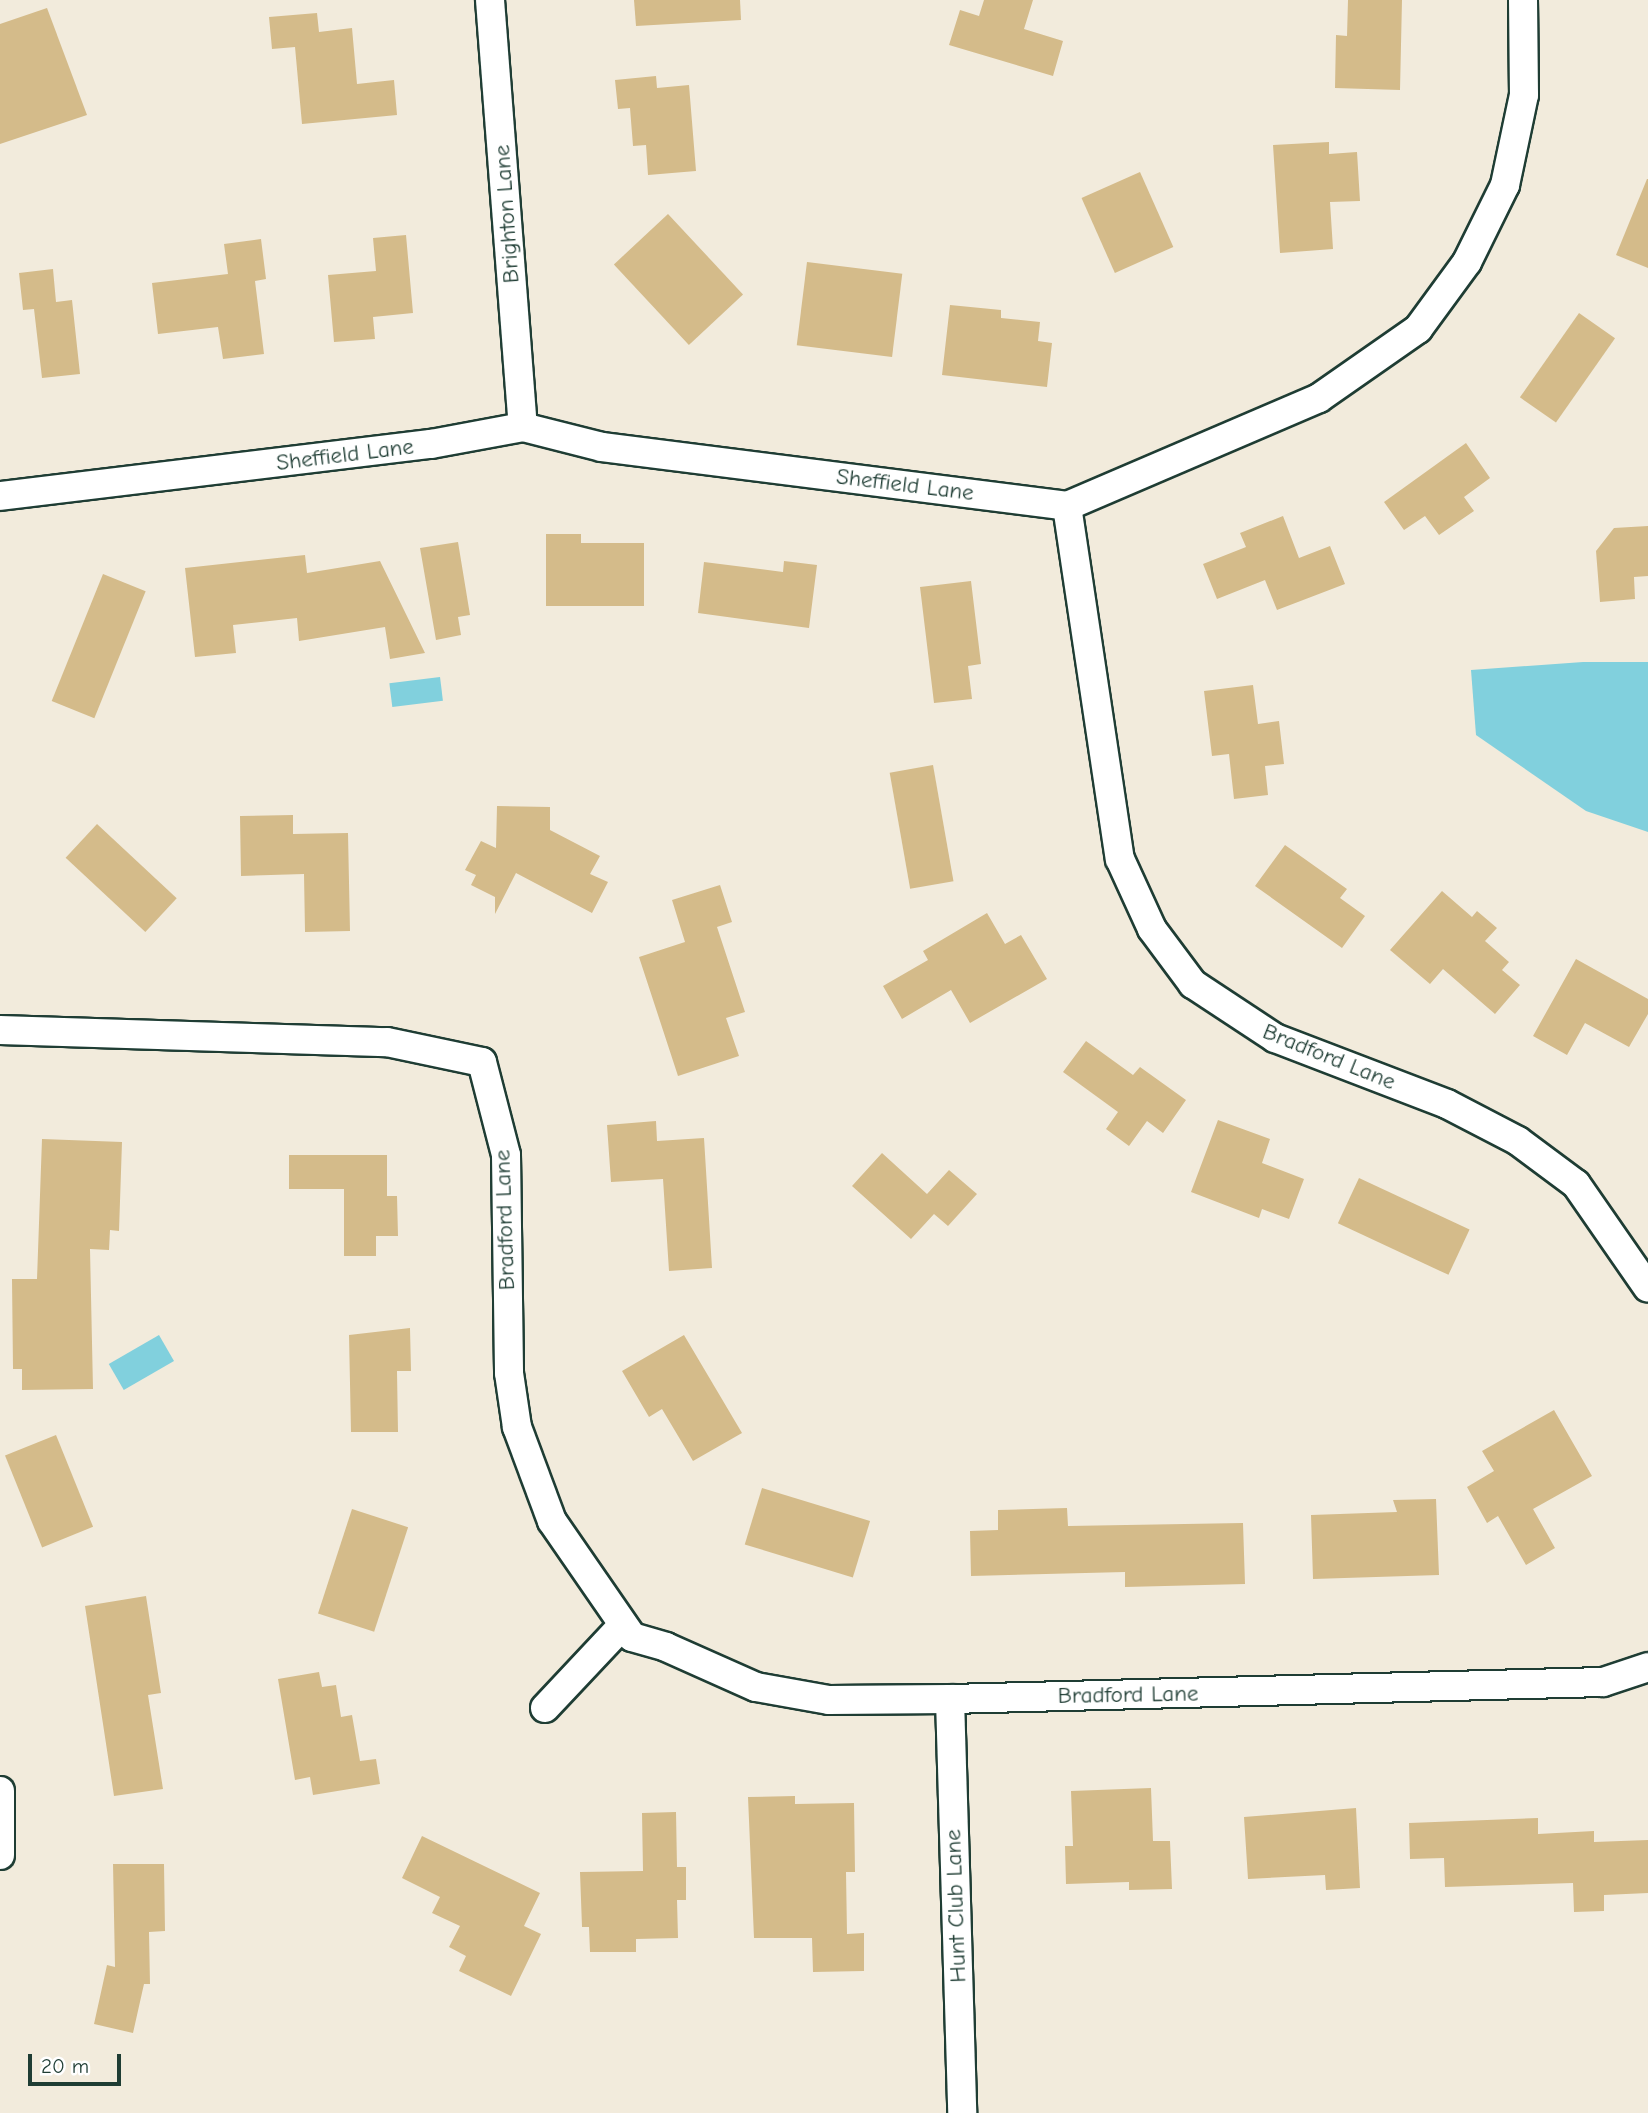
<!DOCTYPE html>
<html>
<head>
<meta charset="utf-8">
<style>
  body { margin:0 }
  #map { position:relative; width:1648px; height:2113px; overflow:hidden; background:#f2ebdc; font-family:"Comic Neue",sans-serif }
  div>[style] { position:absolute }
  .water>* { inset:0; background:#81d0dd; transform-origin:0 0 }
  .building>* { inset:0; background:#d4bb8a; transform-origin:0 0 }
  .roads { filter:drop-shadow(2px 0 #1f3d34) drop-shadow(-2px 0 #1f3d34) drop-shadow(0 2px #1f3d34) drop-shadow(0 -2px #1f3d34) }
  .minor>* { height:28px; margin:-14px; padding:0 14px; transform-origin:14px; border-radius:14px; background:#fff }
  span { translate:-50% -50%; white-space:nowrap; text-align:center; line-height:1.15; -webkit-text-stroke:5px #fff; paint-order:stroke }
  .street-label { font-size:23px; color:#1f3d34 }
  .scale { position:absolute; left:28px; top:2054px; width:93px; height:32px; box-sizing:border-box; border:4px solid #1f3d34; border-top:0; padding-left:9px; font-size:21px; line-height:24px; white-space:nowrap; color:#1f3d34; -webkit-text-stroke:5px #fff; paint-order:stroke }
</style>
</head>
<body>
<div id="map">
  <div class="water">
    <i style="clip-path:polygon(1583px 662px,1648px 662px,1648px 832px,1586px 811px,1476px 735px,1471px 670px)"></i>
    <i style="left:440px;top:677px;width:24px;height:51px;rotate:83deg"></i>
    <i style="left:159px;top:1335px;width:30px;height:58px;rotate:60deg"></i>
  </div>
  <div class="building">
    <i style="clip-path:polygon(634px 0,740px 0,741px 20px,636px 26px)"></i>
    <i style="clip-path:polygon(984px 0,1033px 0,1024px 29px,1063px 41px,1053px 76px,949px 45px,960px 10px,979px 16px)"></i>
    <i style="clip-path:polygon(1348px 0,1402px 0,1400px 90px,1335px 88px,1336px 35px,1347px 36px)"></i>
    <i style="clip-path:polygon(47px 8px,87px 115px,0 144px,0 24px)"></i>
    <i style="clip-path:polygon(317px 13px,319px 32px,352px 28px,357px 84px,394px 80px,397px 115px,302px 124px,295px 47px,272px 49px,269px 17px)"></i>
    <i style="clip-path:polygon(656px 76px,657px 88px,689px 85px,696px 171px,648px 175px,646px 145px,633px 146px,630px 108px,618px 109px,615px 80px)"></i>
    <i style="clip-path:polygon(1329px 142px,1329px 154px,1357px 152px,1360px 201px,1330px 202px,1333px 249px,1280px 253px,1273px 145px)"></i>
    <i style="left:1140px;top:172px;width:82px;height:64px;rotate:66deg"></i>
    <i style="clip-path:polygon(1647px 179px,1648px 179px,1648px 268px,1616px 255px)"></i>
    <i style="left:668px;top:214px;width:110px;height:74px;rotate:47deg"></i>
    <i style="clip-path:polygon(406px 235px,413px 313px,373px 317px,375px 339px,334px 342px,328px 275px,376px 271px,373px 238px)"></i>
    <i style="clip-path:polygon(261px 239px,266px 279px,255px 281px,264px 354px,223px 359px,218px 327px,158px 334px,152px 283px,228px 274px,224px 244px)"></i>
    <i style="left:807px;top:262px;width:96px;height:84px;rotate:7deg"></i>
    <i style="clip-path:polygon(53px 269px,56px 302px,72px 300px,80px 374px,42px 378px,34px 309px,23px 310px,19px 273px)"></i>
    <i style="clip-path:polygon(950px 305px,1001px 310px,1001px 318px,1040px 322px,1038px 341px,1052px 343px,1047px 387px,942px 375px)"></i>
    <i style="left:1579px;top:313px;width:44px;height:103px;rotate:35deg"></i>
    <i style="clip-path:polygon(1466px 443px,1490px 478px,1464px 497px,1474px 511px,1439px 535px,1425px 516px,1404px 530px,1384px 502px)"></i>
    <i style="clip-path:polygon(1283px 516px,1299px 558px,1330px 546px,1345px 584px,1277px 610px,1265px 580px,1217px 599px,1203px 564px,1246px 547px,1240px 533px)"></i>
    <i style="clip-path:polygon(1648px 526px,1648px 576px,1634px 577px,1635px 599px,1600px 602px,1596px 551px,1614px 528px)"></i>
    <i style="clip-path:polygon(546px 534px,581px 534px,581px 543px,644px 543px,644px 606px,546px 606px)"></i>
    <i style="clip-path:polygon(458px 542px,470px 615px,458px 617px,461px 635px,436px 640px,420px 548px)"></i>
    <i style="clip-path:polygon(305px 555px,307px 573px,380px 561px,425px 653px,390px 659px,385px 627px,299px 641px,297px 618px,233px 625px,236px 653px,195px 657px,185px 568px)"></i>
    <i style="clip-path:polygon(784px 561px,817px 565px,809px 628px,698px 613px,704px 562px,783px 572px)"></i>
    <i style="left:103px;top:574px;width:46px;height:137px;rotate:22deg"></i>
    <i style="clip-path:polygon(971px 581px,981px 664px,968px 666px,972px 699px,934px 703px,920px 587px)"></i>
    <i style="clip-path:polygon(1253px 685px,1258px 724px,1279px 721px,1284px 764px,1265px 766px,1268px 795px,1234px 799px,1229px 754px,1212px 756px,1204px 691px)"></i>
    <i style="left:933px;top:765px;width:118px;height:44px;rotate:80deg"></i>
    <i style="clip-path:polygon(497px 806px,550px 807px,550px 830px,600px 856px,590px 874px,608px 882px,592px 913px,516px 873px,495px 914px,495px 897px,471px 885px,476px 875px,465px 870px,481px 841px,496px 848px)"></i>
    <i style="clip-path:polygon(293px 815px,293px 834px,348px 833px,350px 931px,305px 932px,304px 874px,241px 876px,240px 816px)"></i>
    <i style="left:97px;top:824px;width:109px;height:46px;rotate:43deg"></i>
    <i style="clip-path:polygon(1285px 845px,1347px 889px,1340px 898px,1365px 916px,1342px 948px,1255px 886px)"></i>
    <i style="clip-path:polygon(720px 885px,732px 922px,717px 927px,745px 1012px,726px 1018px,739px 1056px,678px 1076px,639px 957px,685px 942px,672px 900px)"></i>
    <i style="clip-path:polygon(1442px 891px,1472px 917px,1477px 911px,1497px 928px,1485px 941px,1509px 962px,1502px 970px,1520px 985px,1495px 1014px,1443px 969px,1430px 984px,1390px 950px)"></i>
    <i style="clip-path:polygon(987px 913px,1005px 944px,1021px 935px,1047px 979px,970px 1023px,951px 990px,902px 1019px,883px 986px,928px 960px,923px 951px)"></i>
    <i style="clip-path:polygon(1576px 959px,1648px 999px,1648px 1014px,1629px 1047px,1585px 1023px,1567px 1055px,1533px 1036px)"></i>
    <i style="clip-path:polygon(1086px 1041px,1133px 1075px,1140px 1067px,1186px 1100px,1163px 1133px,1147px 1121px,1129px 1146px,1106px 1129px,1118px 1112px,1063px 1072px)"></i>
    <i style="clip-path:polygon(1218px 1120px,1270px 1139px,1262px 1163px,1304px 1179px,1289px 1219px,1262px 1209px,1259px 1218px,1191px 1192px)"></i>
    <i style="clip-path:polygon(656px 1121px,657px 1141px,704px 1138px,712px 1268px,669px 1271px,663px 1179px,611px 1182px,607px 1125px)"></i>
    <i style="clip-path:polygon(42px 1139px,122px 1142px,119px 1231px,110px 1230px,109px 1250px,90px 1249px,93px 1389px,22px 1390px,22px 1369px,13px 1369px,12px 1279px,37px 1279px)"></i>
    <i style="clip-path:polygon(882px 1153px,927px 1194px,949px 1170px,977px 1194px,948px 1226px,934px 1214px,911px 1239px,852px 1186px)"></i>
    <i style="clip-path:polygon(289px 1155px,387px 1155px,387px 1196px,397px 1196px,398px 1236px,376px 1236px,376px 1256px,344px 1256px,344px 1189px,289px 1189px)"></i>
    <i style="left:1359px;top:1178px;width:122px;height:50px;rotate:25deg"></i>
    <i style="clip-path:polygon(410px 1328px,411px 1371px,397px 1371px,398px 1432px,351px 1432px,349px 1335px)"></i>
    <i style="clip-path:polygon(684px 1335px,742px 1433px,693px 1461px,662px 1409px,649px 1417px,622px 1371px)"></i>
    <i style="clip-path:polygon(1554px 1410px,1592px 1476px,1533px 1509px,1555px 1548px,1526px 1565px,1498px 1516px,1487px 1523px,1467px 1487px,1494px 1471px,1482px 1451px)"></i>
    <i style="left:56px;top:1435px;width:99px;height:55px;rotate:68deg"></i>
    <i style="left:762px;top:1488px;width:113px;height:59px;rotate:17deg"></i>
    <i style="clip-path:polygon(1436px 1499px,1439px 1575px,1313px 1579px,1311px 1515px,1397px 1512px,1393px 1500px)"></i>
    <i style="clip-path:polygon(1067px 1508px,1068px 1526px,1243px 1523px,1245px 1584px,1125px 1587px,1125px 1572px,971px 1576px,970px 1531px,998px 1530px,998px 1510px)"></i>
    <i style="left:352px;top:1509px;width:59px;height:110px;rotate:18deg"></i>
    <i style="clip-path:polygon(146px 1596px,161px 1693px,148px 1695px,163px 1789px,114px 1796px,85px 1606px)"></i>
    <i style="clip-path:polygon(319px 1672px,322px 1687px,336px 1685px,341px 1717px,352px 1715px,360px 1761px,376px 1759px,380px 1784px,313px 1795px,310px 1777px,295px 1780px,278px 1679px)"></i>
    <i style="clip-path:polygon(1151px 1788px,1153px 1841px,1170px 1841px,1172px 1889px,1129px 1890px,1129px 1882px,1066px 1884px,1065px 1846px,1073px 1846px,1071px 1791px)"></i>
    <i style="clip-path:polygon(795px 1796px,795px 1804px,854px 1803px,855px 1872px,846px 1872px,847px 1934px,864px 1933px,864px 1971px,813px 1972px,812px 1938px,754px 1938px,748px 1797px)"></i>
    <i style="clip-path:polygon(1356px 1808px,1360px 1888px,1326px 1890px,1325px 1875px,1248px 1879px,1244px 1817px)"></i>
    <i style="clip-path:polygon(676px 1812px,677px 1867px,686px 1867px,686px 1900px,677px 1900px,678px 1938px,636px 1939px,636px 1952px,590px 1952px,589px 1927px,582px 1927px,580px 1872px,643px 1871px,642px 1813px)"></i>
    <i style="clip-path:polygon(1538px 1818px,1538px 1834px,1594px 1831px,1594px 1842px,1648px 1840px,1648px 1893px,1604px 1895px,1604px 1911px,1574px 1912px,1573px 1883px,1445px 1887px,1444px 1858px,1410px 1859px,1409px 1823px)"></i>
    <i style="clip-path:polygon(422px 1836px,540px 1893px,524px 1926px,541px 1934px,511px 1996px,459px 1971px,466px 1956px,449px 1947px,460px 1926px,432px 1913px,440px 1897px,402px 1878px)"></i>
    <i style="clip-path:polygon(113px 1864px,164px 1864px,165px 1931px,149px 1932px,150px 1984px,144px 1984px,133px 2033px,94px 2024px,107px 1965px,115px 1967px)"></i>
  </div>
  <div class="roads">
    <div class="minor">
      <i style="left:490px;top:0;width:428px;rotate:85.6deg"></i>
      <i style="left:0;top:496px;width:434px;rotate:-6.9deg"></i>
      <i style="left:431px;top:444px;width:94px;rotate:-10.5deg"></i>
      <i style="left:523px;top:427px;width:81px;rotate:14.2deg"></i>
      <i style="left:602px;top:447px;width:469px;rotate:7.2deg"></i>
      <i style="left:1067px;top:506px;width:274px;rotate:-23.2deg"></i>
      <i style="left:1319px;top:398px;width:121px;rotate:-34.9deg"></i>
      <i style="left:1418px;top:329px;width:83px;rotate:-53.8deg"></i>
      <i style="left:1467px;top:262px;width:86px;rotate:-63.7deg"></i>
      <i style="left:1505px;top:185px;width:92px;rotate:-78.1deg"></i>
      <i style="left:1524px;top:95px;width:95px;rotate:-90.6deg"></i>
      <i style="left:1067px;top:506px;width:357px;rotate:81.5deg"></i>
      <i style="left:1120px;top:859px;width:77px;rotate:65.4deg"></i>
      <i style="left:1152px;top:929px;width:69px;rotate:53.3deg"></i>
      <i style="left:1193px;top:984px;width:98px;rotate:33.4deg"></i>
      <i style="left:1275px;top:1038px;width:184px;rotate:21deg"></i>
      <i style="left:1447px;top:1104px;width:80px;rotate:27.5deg"></i>
      <i style="left:1518px;top:1141px;width:72px;rotate:36.6deg"></i>
      <i style="left:1576px;top:1184px;width:126px;rotate:55.3deg"></i>
      <i style="left:0;top:1030px;width:387px;rotate:1.8deg"></i>
      <i style="left:387px;top:1042px;width:97px;rotate:11.9deg"></i>
      <i style="left:482px;top:1062px;width:96px;rotate:75.5deg"></i>
      <i style="left:506px;top:1155px;width:218px;rotate:89.2deg"></i>
      <i style="left:509px;top:1373px;width:55px;rotate:81.6deg"></i>
      <i style="left:517px;top:1427px;width:100px;rotate:69.6deg"></i>
      <i style="left:552px;top:1521px;width:141px;rotate:55.4deg"></i>
      <i style="left:632px;top:1637px;width:35px;rotate:16deg"></i>
      <i style="left:666px;top:1647px;width:98px;rotate:24deg"></i>
      <i style="left:756px;top:1687px;width:74px;rotate:10.1deg"></i>
      <i style="left:829px;top:1700px;width:121px;rotate:-0.5deg"></i>
      <i style="left:950px;top:1699px;width:653px;rotate:-1.49deg"></i>
      <i style="left:1603px;top:1682px;width:47px;rotate:-18.4deg"></i>
      <i style="left:950px;top:1699px;width:414px;rotate:88.3deg"></i>
      <i style="left:545px;top:1708px;width:114px;rotate:-46.8deg"></i>
      <i style="left:0;top:1791px;width:64px;rotate:90deg"></i>
    </div>
  </div>
  <div class="street-label">
    <span style="left:507px;top:214px;rotate:-94deg">Brighton Lane</span>
    <span style="left:345px;top:455px;rotate:-7deg">Sheffield Lane</span>
    <span style="left:905px;top:485px;rotate:7deg">Sheffield Lane</span>
    <span style="left:1329px;top:1057px;rotate:22deg">Bradford Lane</span>
    <span style="left:505px;top:1220px;rotate:-92deg">Bradford Lane</span>
    <span style="left:1128px;top:1695px;rotate:-1deg">Bradford Lane</span>
    <span style="left:956px;top:1906px;rotate:-92deg">Hunt Club Lane</span>
  </div>
  <div class="scale">20 m</div>
</div>
</body>
</html>
